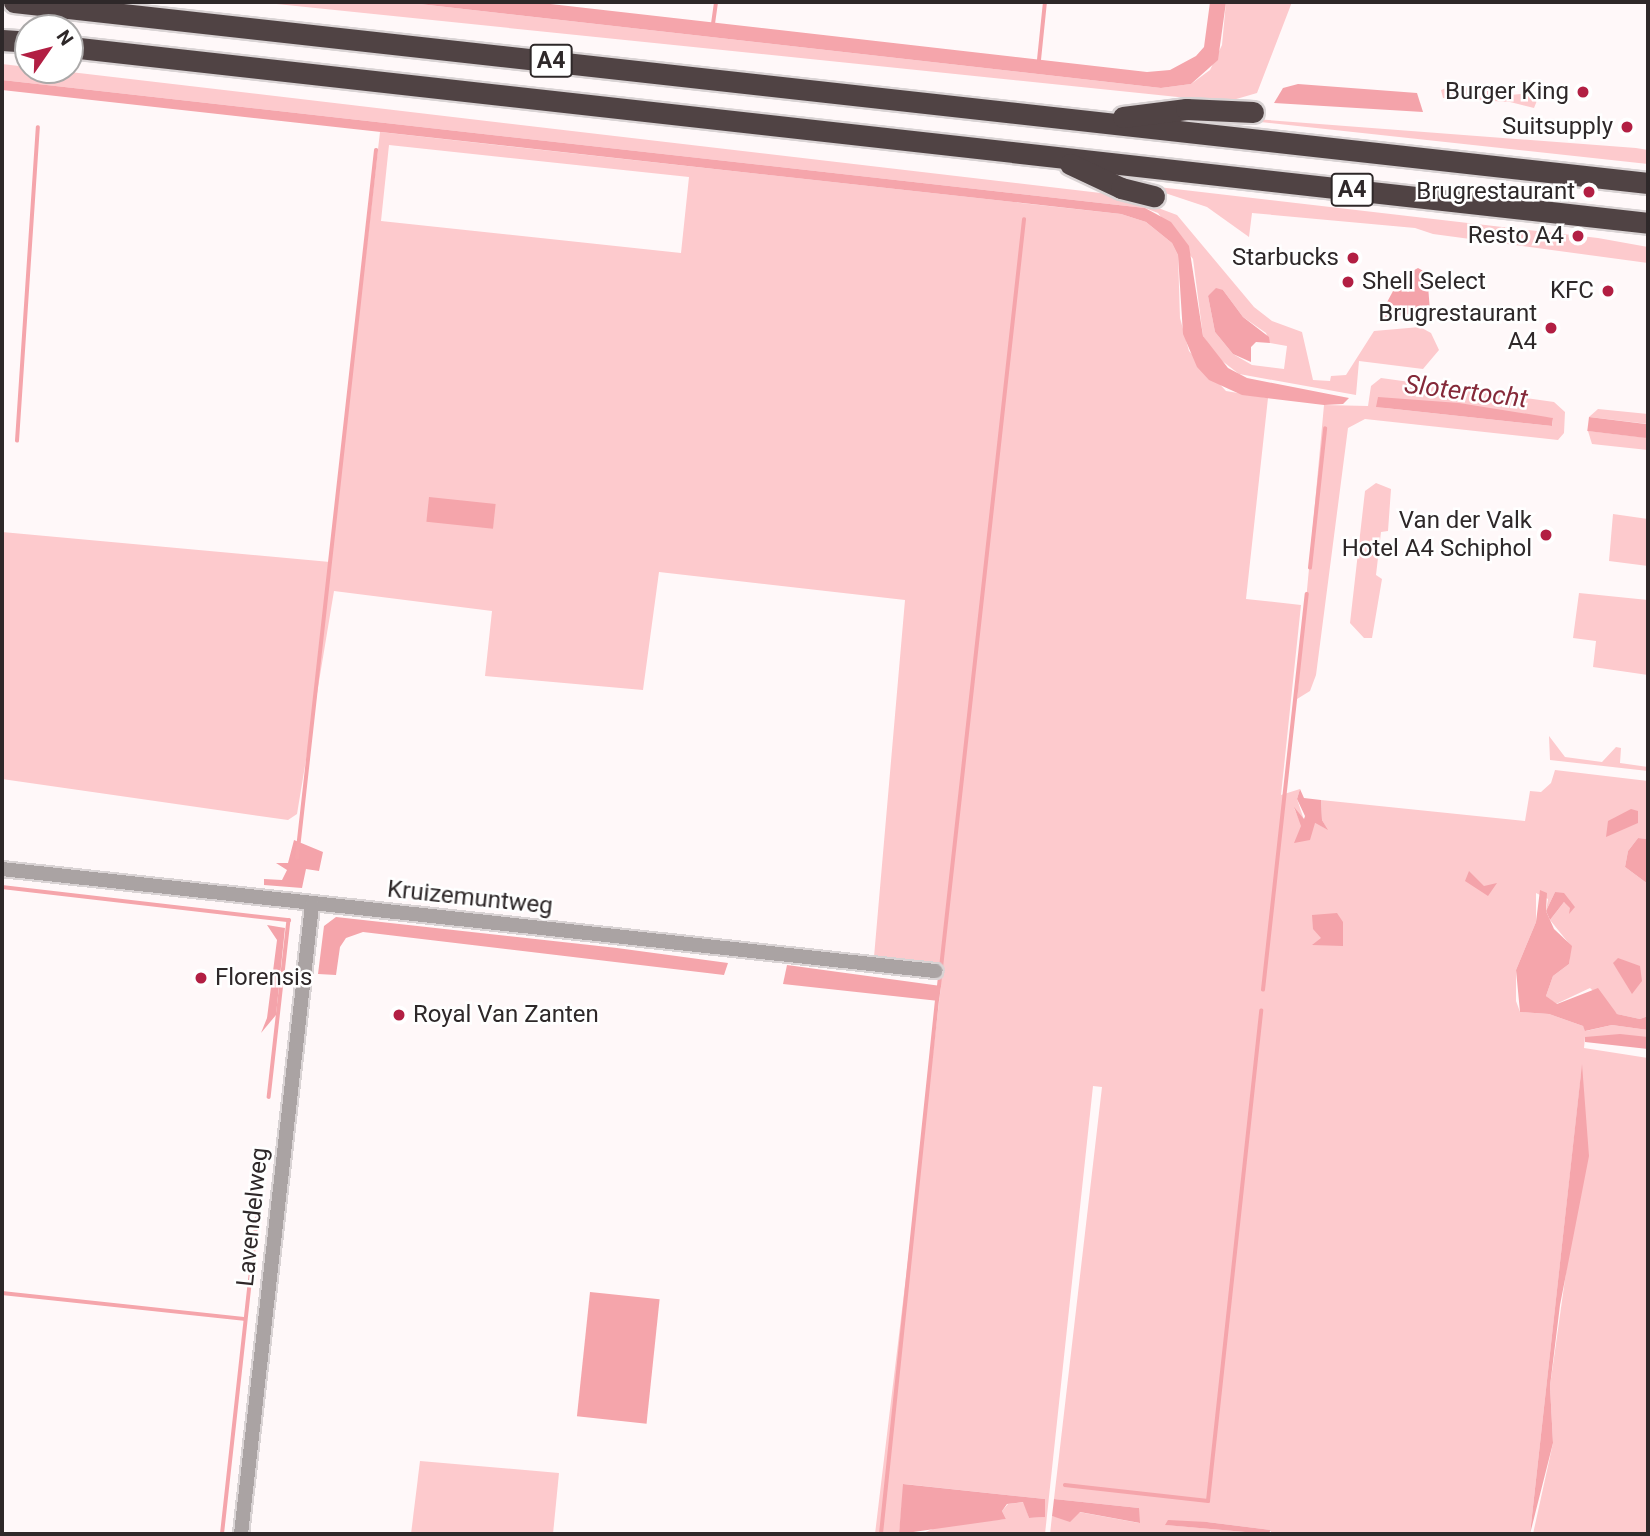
<!DOCTYPE html>
<html>
<head>
<meta charset="utf-8">
<style>
  body { margin:0 }
  #map { position:relative; width:1650px; height:1536px; overflow:hidden; background:#fff8f9; font-family:Roboto,sans-serif }
  div>[style] { position:absolute }
  .green>* { inset:0; background:#fdcacd }
  .forest>* { inset:0; background:#f4a3aa }
  .water>* { inset:0; background:#f5a5ab; transform-origin:0 0 }
  .stream>* { height:3.5px; margin:-1.75px; padding:0 1.75px; transform-origin:1.75px; border-radius:1.75px; background:#f5a5ab }
  .roads { filter:drop-shadow(2px 0 #d9d3d4) drop-shadow(-2px 0 #d9d3d4) drop-shadow(0 2px #d9d3d4) drop-shadow(0 -2px #d9d3d4) }
  .minor>* { height:14px; margin:-7px; padding:0 7px; transform-origin:7px; border-radius:7px; background:#aaa3a3 }
  .highway>* { height:21px; margin:-10.5px; padding:0 10.5px; transform-origin:10.5px; border-radius:10.5px; background:#504344 }
  .dots>* { width:19px; height:19px; translate:-50% -50%; box-sizing:border-box; border:4px solid #fff; border-radius:50% }
  span { translate:-50% -50%; white-space:nowrap; text-align:center; line-height:1.15; -webkit-text-stroke:5px #fff; paint-order:stroke }
  .shield-label span { padding:2px 5px; background:#fff; border:2px solid; border-radius:5px; -webkit-text-stroke-width:0 }
  .shield-label { font-size:23px; color:#2e2829; font-weight:700 }
  .poi-label { font-size:24px; color:#2e2829 }
  .right { translate:-100% -50%; text-align:right }
  .left { translate:0 -50%; text-align:left }
  .street-label { font-size:24px; color:#2e2829 }
  .water-label { font-size:26px; color:#852939; font-style:italic }
  .frame { position:absolute; inset:0; border:4px solid #2e2829; pointer-events:none }
  .north { position:absolute; left:14px; top:14px; width:70px; height:70px; box-sizing:border-box; background:#fff; border:2px solid #aba9a9; border-radius:50%; rotate:55deg; font-size:19px; font-weight:700; line-height:28px; text-align:center; color:#2e2829 }
  .north::after { content:''; display:block; margin:auto; width:24px; height:32px; background:#b21f43; clip-path:polygon(50% 0,100% 100%,50% 72%,0 100%) }
</style>
</head>
<body>
<div id="map">
  <div class="green">
    <i style="clip-path:polygon(257px 2px,402px 2px,1161px 88px,1191px 84px,1210px 70px,1222px 45px,1226px 2px,1292px 2px,1257px 93px,1226px 102px)"></i>
    <i style="clip-path:polygon(evenodd,2px 64px,1126px 196px,1177px 215px,1254px 307px,1272px 321px,1302px 332px,1313px 380px,1330px 381px,1331px 376px,1346px 375px,1374px 331px,1420px 327px,1431px 333px,1439px 350px,1423px 369px,1359px 361px,1356px 395px,1239px 374px,1217px 357px,1203px 336px,1193px 259px,1158px 213px,1145px 208px,2px 80px,2px 64px,1223px 290px,1243px 317px,1266px 333px,1270px 343px,1287px 346px,1284px 369px,1252px 365px,1233px 354px,1215px 332px,1208px 296px,1223px 290px)"></i>
    <i style="clip-path:polygon(1453px 85px,1510px 95px,1533px 93px,1538px 98px,1534px 108px,1510px 102px,1443px 98px,1441px 90px)"></i>
    <i style="clip-path:polygon(1255px 119px,1636px 148px,1648px 150px,1648px 164px,1251px 121px)"></i>
    <i style="clip-path:polygon(evenodd,380px 132px,1121px 214px,1146px 222px,1172px 243px,1178px 255px,1180px 318px,1189px 351px,1226px 391px,1268px 398px,1246px 599px,1301px 605px,1281px 795px,1300px 789px,1297px 799px,1304px 820px,1294px 808px,1302px 826px,1315px 823px,1327px 829px,1322px 820px,1321px 800px,1525px 821px,1530px 791px,1541px 792px,1551px 783px,1555px 770px,1648px 781px,1648px 839px,1638px 838px,1628px 851px,1625px 867px,1648px 884px,1648px 1016px,1640px 1019px,1617px 1014px,1590px 988px,1556px 1004px,1546px 996px,1553px 976px,1569px 964px,1571px 946px,1550px 920px,1564px 902px,1575px 907px,1555px 892px,1546px 911px,1548px 899px,1536px 893px,1536px 922px,1516px 970px,1516px 1001px,1520px 1012px,1549px 1014px,1583px 1026px,1586px 1031px,1612px 1025px,1648px 1030px,1648px 1037px,1585px 1037px,1584px 1048px,1648px 1058px,1648px 1534px,1533px 1534px,1553px 1443px,1550px 1386px,1569px 1251px,1582px 1065px,1530px 1534px,1271px 1534px,1271px 1530px,1207px 1522px,1166px 1525px,1268px 1534px,1050px 1534px,1052px 1516px,1065px 1518px,1079px 1512px,1139px 1523px,1139px 1508px,1054px 1499px,1102px 1087px,1093px 1086px,1045px 1534px,921px 1534px,942px 1525px,1006px 1519px,1002px 1511px,1008px 1504px,1024px 1502px,1029px 1518px,1044px 1517px,1045px 1499px,904px 1484px,899px 1534px,875px 1534px,941px 986px,938px 963px,874px 957px,905px 600px,659px 572px,643px 690px,485px 676px,492px 611px,334px 591px,297px 814px,288px 820px,2px 779px,2px 532px,330px 562px,380px 132px,389px 145px,689px 177px,681px 253px,381px 221px,389px 145px)"></i>
    <i style="clip-path:polygon(1141px 185px,1598px 238px,1648px 247px,1648px 263px,1433px 234px,1415px 228px,1252px 213px,1249px 237px,1207px 207px)"></i>
    <i style="clip-path:polygon(evenodd,1381px 378px,1554px 402px,1565px 412px,1564px 433px,1558px 440px,1365px 419px,1348px 428px,1316px 675px,1310px 691px,1297px 699px,1324px 405px,1368px 406px,1371px 386px,1381px 378px,1376px 407px,1553px 418px,1553px 421px,1552px 426px,1376px 407px)"></i>
    <i style="clip-path:polygon(1598px 409px,1648px 414px,1648px 424px,1589px 417px)"></i>
    <i style="clip-path:polygon(1588px 431px,1648px 438px,1648px 450px,1592px 444px)"></i>
    <i style="clip-path:polygon(1376px 483px,1391px 489px,1388px 531px,1381px 532px,1376px 575px,1382px 579px,1372px 638px,1364px 638px,1350px 623px,1365px 491px)"></i>
    <i style="clip-path:polygon(1613px 514px,1648px 519px,1648px 566px,1609px 561px)"></i>
    <i style="clip-path:polygon(1579px 593px,1648px 600px,1648px 675px,1593px 667px,1596px 641px,1573px 638px)"></i>
    <i style="clip-path:polygon(1549px 736px,1565px 757px,1602px 762px,1616px 747px,1621px 748px,1620px 763px,1648px 767px,1648px 771px,1550px 760px)"></i>
    <i style="clip-path:polygon(420px 1461px,559px 1473px,553px 1534px,411px 1534px)"></i>
  </div>
  <div class="forest">
    <i style="clip-path:polygon(1298px 84px,1417px 93px,1423px 112px,1274px 103px,1283px 88px)"></i>
    <i style="clip-path:polygon(1418px 268px,1427px 273px,1430px 311px,1378px 319px,1400px 278px)"></i>
    <i style="clip-path:polygon(1216px 288px,1223px 290px,1243px 317px,1269px 337px,1270px 343px,1256px 342px,1251px 347px,1251px 362px,1233px 354px,1215px 332px,1208px 296px)"></i>
    <i style="clip-path:polygon(1300px 789px,1304px 798px,1321px 800px,1322px 820px,1328px 830px,1315px 823px,1310px 840px,1294px 843px,1301px 826px,1294px 807px,1304px 819px,1305px 816px,1297px 799px)"></i>
    <i style="clip-path:polygon(1631px 809px,1638px 811px,1638px 823px,1606px 837px,1608px 821px)"></i>
    <i style="clip-path:polygon(294px 840px,323px 852px,319px 871px,306px 869px,302px 888px,264px 885px,264px 879px,282px 880px,287px 870px,276px 863px,288px 863px)"></i>
    <i style="clip-path:polygon(1469px 871px,1484px 886px,1497px 883px,1488px 896px,1465px 881px)"></i>
    <i style="clip-path:polygon(1555px 892px,1564px 893px,1575px 907px,1569px 914px,1570px 908px,1564px 902px,1550px 920px,1546px 911px)"></i>
    <i style="clip-path:polygon(1337px 913px,1343px 922px,1343px 946px,1312px 945px,1321px 938px,1313px 929px,1312px 915px)"></i>
    <i style="clip-path:polygon(267px 925px,285px 928px,276px 1015px,261px 1033px,267px 1018px,277px 940px)"></i>
    <i style="clip-path:polygon(1618px 958px,1640px 966px,1642px 981px,1632px 994px,1613px 963px)"></i>
    <i style="clip-path:polygon(1620px 1034px,1648px 1037px,1648px 1049px,1585px 1042px,1585px 1037px)"></i>
    <i style="clip-path:polygon(903px 1484px,1045px 1499px,1045px 1517px,1029px 1518px,1023px 1502px,1007px 1504px,1002px 1511px,1006px 1519px,899px 1534px)"></i>
    <i style="clip-path:polygon(1054px 1499px,1139px 1508px,1140px 1523px,1080px 1512px,1070px 1522px,1052px 1516px)"></i>
    <i style="clip-path:polygon(1168px 1520px,1207px 1522px,1271px 1530px,1268px 1534px,1165px 1525px)"></i>
  </div>
  <div class="water">
    <i style="clip-path:polygon(402px 2px,533px 2px,1147px 72px,1170px 70px,1196px 56px,1204px 47px,1210px 2px,1226px 2px,1218px 60px,1191px 84px,1161px 88px)"></i>
    <i style="clip-path:polygon(2px 80px,1145px 208px,1171px 222px,1189px 246px,1203px 336px,1228px 368px,1247px 378px,1349px 398px,1343px 404px,1324px 405px,1242px 395px,1209px 380px,1197px 367px,1183px 334px,1178px 255px,1172px 243px,1146px 222px,1121px 214px,2px 90px)"></i>
    <i style="clip-path:polygon(1378px 397px,1459px 403px,1553px 418px,1552px 426px,1376px 407px)"></i>
    <i style="left:1589px;top:417px;width:59px;height:14px;rotate:7deg"></i>
    <i style="left:429px;top:497px;width:67px;height:25px;rotate:6deg"></i>
    <i style="clip-path:polygon(1638px 838px,1648px 839px,1648px 884px,1625px 867px,1628px 851px)"></i>
    <i style="clip-path:polygon(1540px 890px,1547px 893px,1546px 911px,1554px 929px,1572px 946px,1569px 964px,1553px 976px,1546px 996px,1557px 1004px,1598px 988px,1617px 1014px,1640px 1019px,1648px 1016px,1648px 1030px,1612px 1025px,1585px 1031px,1583px 1026px,1549px 1014px,1520px 1012px,1516px 970px,1536px 922px)"></i>
    <i style="clip-path:polygon(336px 917px,617px 948px,728px 963px,724px 975px,363px 932px,346px 938px,340px 947px,336px 975px,318px 974px,324px 926px)"></i>
    <i style="clip-path:polygon(787px 965px,941px 986px,939px 1001px,783px 984px)"></i>
    <i style="clip-path:polygon(1582px 1064px,1589px 1156px,1560px 1305px,1550px 1386px,1553px 1443px,1530px 1534px)"></i>
    <i style="left:590px;top:1292px;width:70px;height:125px;rotate:6deg"></i>
  </div>
  <div class="stream">
    <i style="left:713px;top:24px;width:22px;rotate:-82deg"></i>
    <i style="left:1039px;top:60px;width:58px;rotate:-84.1deg"></i>
    <i style="left:17px;top:441px;width:314px;rotate:-86.2deg"></i>
    <i style="left:1310px;top:568px;width:140px;rotate:-83.8deg"></i>
    <i style="left:297px;top:858px;width:712px;rotate:-83.63deg"></i>
    <i style="left:2px;top:887px;width:289px;rotate:6.6deg"></i>
    <i style="left:289px;top:920px;width:178px;rotate:96.4deg"></i>
    <i style="left:939px;top:986px;width:771px;rotate:-83.67deg"></i>
    <i style="left:1263px;top:990px;width:398px;rotate:-83.7deg"></i>
    <i style="left:2px;top:1293px;width:243px;rotate:6.1deg"></i>
    <i style="left:1065px;top:1485px;width:144px;rotate:6.4deg"></i>
    <i style="left:1208px;top:1501px;width:493px;rotate:-83.8deg"></i>
    <i style="left:222px;top:1534px;width:330px;rotate:-83.7deg"></i>
    <i style="left:881px;top:1534px;width:537px;rotate:-84.01deg"></i>
  </div>
  <div class="roads">
    <div class="minor">
      <i style="left:2px;top:869px;width:939px;rotate:6.24deg"></i>
      <i style="left:241px;top:1534px;width:633px;rotate:-83.56deg"></i>
    </div>
    <div class="highway">
      <i style="left:14px;top:2px;width:1644px;rotate:6.32deg"></i>
      <i style="left:2px;top:40px;width:26px;rotate:4deg"></i>
      <i style="left:70px;top:47px;width:1588px;rotate:6.36deg"></i>
      <i style="left:1123px;top:117px;width:64px;rotate:-7.2deg"></i>
      <i style="left:1186px;top:109px;width:67px;rotate:2.6deg"></i>
      <i style="left:1070px;top:164px;width:56px;rotate:25.2deg"></i>
      <i style="left:1121px;top:188px;width:34px;rotate:14deg"></i>
    </div>
  </div>
  <div class="dots">
    <i style="left:1583px;top:92px;background:#b21f43"></i>
    <i style="left:1627px;top:127px;background:#b21f43"></i>
    <i style="left:1589px;top:192px;background:#b21f43"></i>
    <i style="left:1578px;top:236px;background:#b21f43"></i>
    <i style="left:1353px;top:258px;background:#b21f43"></i>
    <i style="left:1348px;top:282px;background:#b21f43"></i>
    <i style="left:1608px;top:291px;background:#b21f43"></i>
    <i style="left:1551px;top:328px;background:#b21f43"></i>
    <i style="left:1546px;top:535px;background:#b21f43"></i>
    <i style="left:201px;top:978px;background:#b21f43"></i>
    <i style="left:399px;top:1015px;background:#b21f43"></i>
  </div>
  <div class="shield-label">
    <span style="left:551px;top:61px">A4</span>
    <span style="left:1352px;top:190px">A4</span>
  </div>
  <div class="poi-label">
    <span class="right" style="left:1569px;top:92px">Burger King</span>
    <span class="right" style="left:1613px;top:127px">Suitsupply</span>
    <span class="right" style="left:1575px;top:192px">Brugrestaurant</span>
    <span class="right" style="left:1564px;top:236px">Resto A4</span>
    <span class="right" style="left:1339px;top:258px">Starbucks</span>
    <span class="left" style="left:1362px;top:282px">Shell Select</span>
    <span class="right" style="left:1594px;top:291px">KFC</span>
    <span class="right" style="left:1537px;top:328px">Brugrestaurant<br>A4</span>
    <span class="right" style="left:1532px;top:535px">Van der Valk<br>Hotel A4 Schiphol</span>
    <span class="left" style="left:215px;top:978px">Florensis</span>
    <span class="left" style="left:413px;top:1015px">Royal Van Zanten</span>
  </div>
  <div class="street-label">
    <span style="left:470px;top:898px;rotate:6deg">Kruizemuntweg</span>
    <span style="left:253px;top:1217px;rotate:-84deg">Lavendelweg</span>
  </div>
  <div class="water-label">
    <span style="left:1466px;top:392px;rotate:7deg">Slotertocht</span>
  </div>
  <div class="frame"></div>
  <div class="north">N</div>
</div>
</body>
</html>
